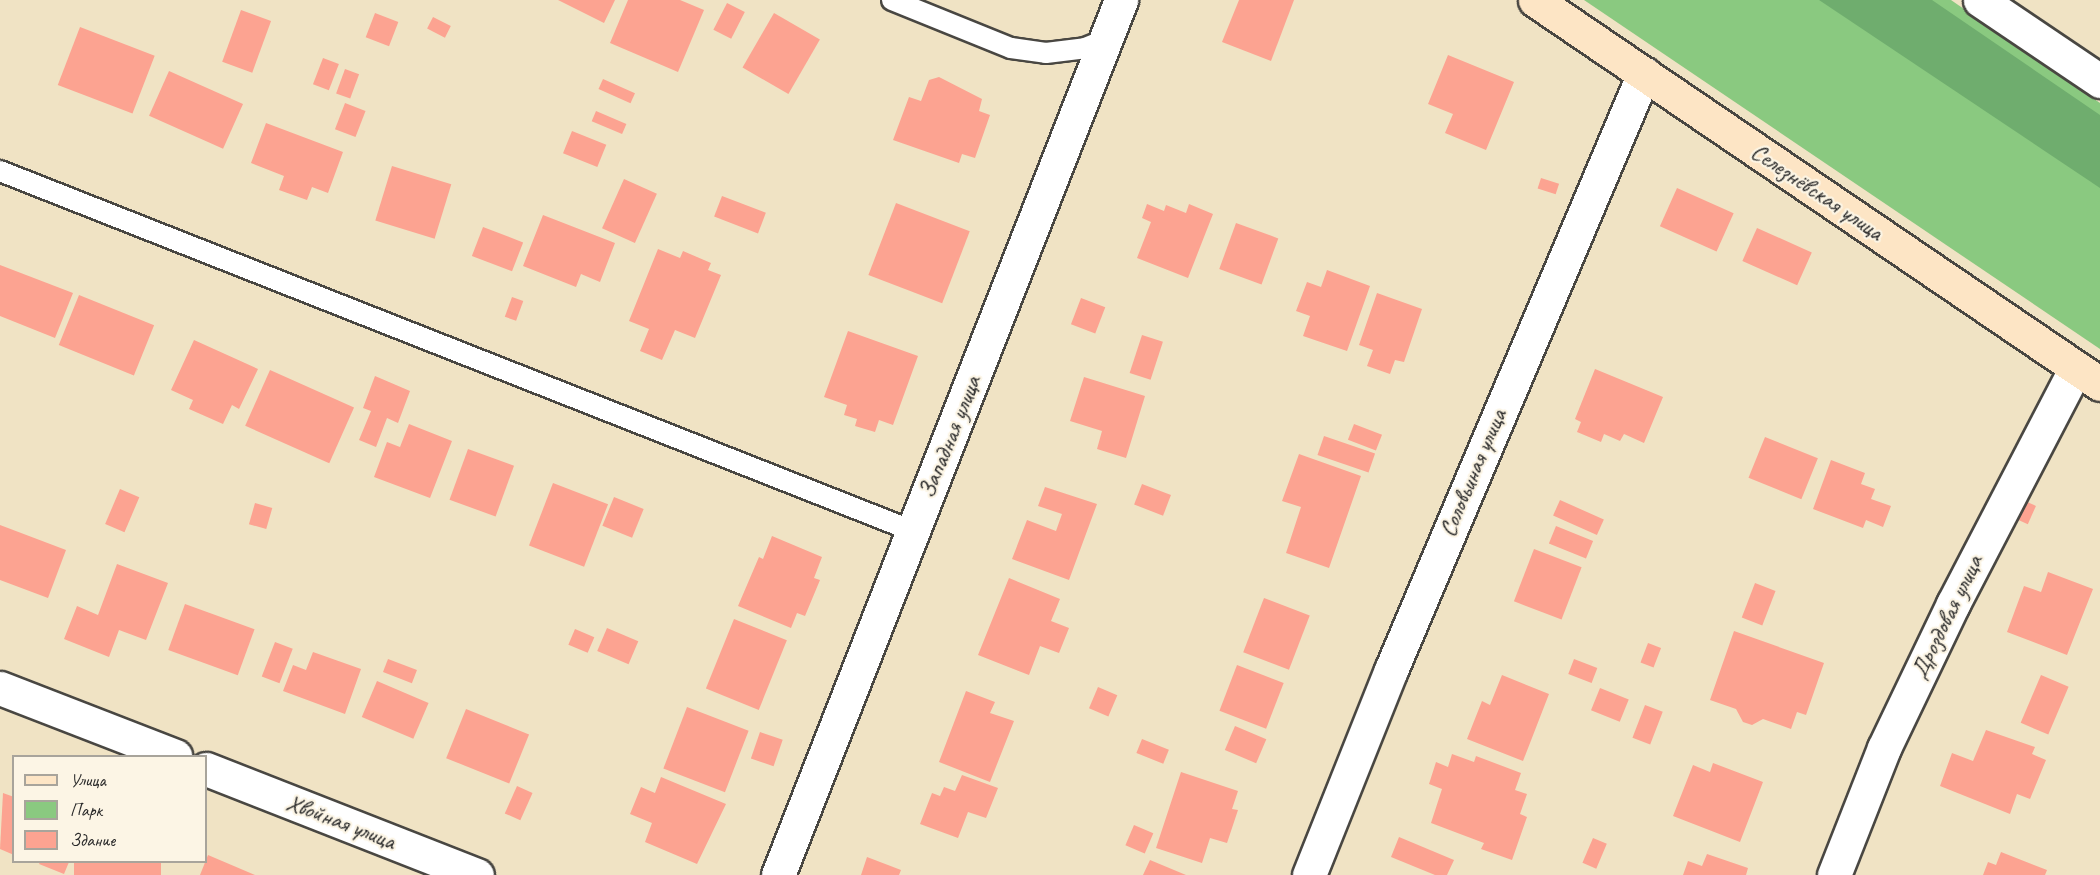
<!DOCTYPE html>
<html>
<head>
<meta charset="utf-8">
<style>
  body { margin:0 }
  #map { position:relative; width:2100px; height:875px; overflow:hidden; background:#f0e3c4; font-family:Caveat,sans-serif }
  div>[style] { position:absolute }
  .green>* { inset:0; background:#8ac980 }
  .forest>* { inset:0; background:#6fad6e }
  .building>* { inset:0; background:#fca391; transform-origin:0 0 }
  .roads { filter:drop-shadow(2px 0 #494742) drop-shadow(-2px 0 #494742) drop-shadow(0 2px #494742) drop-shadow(0 -2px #494742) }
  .lane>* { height:20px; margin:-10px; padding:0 10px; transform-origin:10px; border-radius:10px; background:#fff }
  .street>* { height:33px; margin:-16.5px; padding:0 16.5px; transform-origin:16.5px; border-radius:16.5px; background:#fff }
  .secondary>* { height:33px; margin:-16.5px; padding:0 16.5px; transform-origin:16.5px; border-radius:16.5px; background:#fde5c5 }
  span { translate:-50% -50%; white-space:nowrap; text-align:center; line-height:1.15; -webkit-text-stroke:4.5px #fcf5e5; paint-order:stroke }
  .street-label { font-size:24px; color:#2b2b2b }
  .legend { position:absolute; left:12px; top:755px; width:195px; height:108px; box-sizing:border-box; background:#fcf5e5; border:2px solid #a8a49b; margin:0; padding:8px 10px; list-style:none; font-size:18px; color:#2b2b2b }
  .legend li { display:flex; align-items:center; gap:12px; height:30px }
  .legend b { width:30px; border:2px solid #a8a49b }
</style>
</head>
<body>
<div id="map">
  <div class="green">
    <i style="clip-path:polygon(1584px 0,1951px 0,2100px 103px,2100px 349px)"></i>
  </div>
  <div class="forest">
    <i style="clip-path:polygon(1819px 0,1932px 0,2100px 115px,2100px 188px)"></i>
  </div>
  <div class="building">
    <i style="clip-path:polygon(558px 0,615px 0,604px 23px)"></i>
    <i style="clip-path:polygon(628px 0,680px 0,704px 10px,678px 72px,610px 43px)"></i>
    <i style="clip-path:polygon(1239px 0,1294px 0,1271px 61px,1222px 42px)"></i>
    <i style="left:727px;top:3px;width:20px;height:30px;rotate:27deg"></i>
    <i style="left:241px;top:10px;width:32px;height:55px;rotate:20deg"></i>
    <i style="left:375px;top:13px;width:25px;height:26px;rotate:21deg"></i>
    <i style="left:774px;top:13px;width:53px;height:63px;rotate:30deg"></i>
    <i style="left:433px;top:17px;width:20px;height:13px;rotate:27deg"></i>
    <i style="left:80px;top:27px;width:80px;height:62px;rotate:21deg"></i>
    <i style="clip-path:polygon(1448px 55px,1514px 82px,1486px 150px,1445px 133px,1453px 114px,1428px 104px)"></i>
    <i style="left:323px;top:58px;width:17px;height:28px;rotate:21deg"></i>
    <i style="left:345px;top:69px;width:15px;height:26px;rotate:20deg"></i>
    <i style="left:169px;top:71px;width:81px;height:49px;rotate:24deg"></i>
    <i style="clip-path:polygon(939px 77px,982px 99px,979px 111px,990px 115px,975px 158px,962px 154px,959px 163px,893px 140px,909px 97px,921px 101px,929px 80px)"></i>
    <i style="left:603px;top:79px;width:35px;height:11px;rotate:24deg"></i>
    <i style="left:345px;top:103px;width:22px;height:28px;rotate:21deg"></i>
    <i style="left:596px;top:111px;width:33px;height:11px;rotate:23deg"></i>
    <i style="clip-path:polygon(266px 123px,343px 152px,328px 193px,312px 187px,307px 200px,279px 190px,284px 176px,251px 163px)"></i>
    <i style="left:572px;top:131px;width:37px;height:24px;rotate:22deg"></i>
    <i style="left:392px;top:166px;width:62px;height:57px;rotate:17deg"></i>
    <i style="left:1541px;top:178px;width:19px;height:11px;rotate:18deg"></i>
    <i style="left:624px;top:179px;width:36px;height:54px;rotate:24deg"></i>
    <i style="left:1677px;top:188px;width:62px;height:42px;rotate:24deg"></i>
    <i style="left:722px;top:196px;width:47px;height:22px;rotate:21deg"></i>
    <i style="left:896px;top:203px;width:79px;height:77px;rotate:21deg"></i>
    <i style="clip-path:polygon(1147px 204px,1164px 211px,1166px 205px,1186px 213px,1189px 204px,1213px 214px,1188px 278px,1137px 258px,1151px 222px,1142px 218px)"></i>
    <i style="clip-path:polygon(543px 215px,615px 243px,600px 282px,581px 274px,576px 287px,523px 266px)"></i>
    <i style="left:1236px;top:223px;width:45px;height:49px;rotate:20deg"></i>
    <i style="left:483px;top:227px;width:43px;height:31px;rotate:21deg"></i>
    <i style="left:1757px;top:228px;width:60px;height:36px;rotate:24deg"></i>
    <i style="clip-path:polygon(658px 249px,680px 258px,683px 251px,711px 263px,708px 270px,721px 275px,695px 338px,675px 330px,662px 360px,640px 351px,649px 329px,629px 321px)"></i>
    <i style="clip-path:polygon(0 265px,73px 293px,55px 338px,0 316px)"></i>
    <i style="clip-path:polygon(1327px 270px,1370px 286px,1347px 351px,1303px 336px,1310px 316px,1296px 311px,1307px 282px,1321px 287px)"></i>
    <i style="clip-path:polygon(1377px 293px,1422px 309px,1404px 362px,1395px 360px,1390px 374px,1367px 366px,1373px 350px,1359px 345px)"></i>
    <i style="left:79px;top:295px;width:81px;height:54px;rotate:22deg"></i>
    <i style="left:512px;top:297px;width:12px;height:21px;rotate:20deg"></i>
    <i style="left:1081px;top:298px;width:26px;height:28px;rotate:21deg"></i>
    <i style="clip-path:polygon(848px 331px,918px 356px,893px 425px,879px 420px,875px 432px,855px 426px,857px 419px,844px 415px,847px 405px,824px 397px)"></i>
    <i style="left:1142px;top:335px;width:22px;height:40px;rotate:18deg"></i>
    <i style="clip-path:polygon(194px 340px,258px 369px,239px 409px,232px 405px,223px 424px,189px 409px,193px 400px,171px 390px)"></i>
    <i style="clip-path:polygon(1595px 369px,1663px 397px,1644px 443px,1624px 434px,1620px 441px,1604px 434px,1601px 442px,1577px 432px,1581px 422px,1575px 419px)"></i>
    <i style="left:270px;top:370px;width:92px;height:61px;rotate:24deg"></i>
    <i style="clip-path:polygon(375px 376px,410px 391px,398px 423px,387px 418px,376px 447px,359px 440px,371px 411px,363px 408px)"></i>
    <i style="clip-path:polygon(1084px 377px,1145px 396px,1126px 458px,1097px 449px,1102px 431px,1070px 421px)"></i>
    <i style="clip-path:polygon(409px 424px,452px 441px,430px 498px,374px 477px,387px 442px,400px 447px)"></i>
    <i style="left:1354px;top:424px;width:30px;height:17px;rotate:21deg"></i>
    <i style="left:1324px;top:436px;width:54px;height:20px;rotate:19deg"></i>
    <i style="left:1765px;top:437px;width:57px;height:44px;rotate:22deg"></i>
    <i style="left:468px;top:449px;width:49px;height:54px;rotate:20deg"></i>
    <i style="clip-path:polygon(1299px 454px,1361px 476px,1329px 568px,1286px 553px,1301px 507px,1282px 501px)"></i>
    <i style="clip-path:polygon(1831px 460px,1865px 473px,1861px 484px,1875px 489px,1871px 499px,1891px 506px,1883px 527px,1866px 520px,1863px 528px,1813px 509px)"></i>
    <i style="left:553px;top:483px;width:59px;height:67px;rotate:21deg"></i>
    <i style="left:1142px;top:484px;width:31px;height:22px;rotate:21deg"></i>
    <i style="clip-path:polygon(1045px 487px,1097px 504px,1069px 580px,1012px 559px,1027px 520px,1056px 531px,1062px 514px,1038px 506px)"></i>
    <i style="left:120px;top:489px;width:21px;height:38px;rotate:23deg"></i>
    <i style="left:614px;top:497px;width:32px;height:31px;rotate:22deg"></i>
    <i style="left:1560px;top:500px;width:48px;height:17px;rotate:24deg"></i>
    <i style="left:2025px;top:501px;width:12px;height:20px;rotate:24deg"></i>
    <i style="left:255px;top:503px;width:18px;height:22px;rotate:16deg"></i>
    <i style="clip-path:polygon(0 525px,66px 550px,48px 598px,0 580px)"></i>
    <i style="left:1556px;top:526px;width:40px;height:19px;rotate:22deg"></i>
    <i style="clip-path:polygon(772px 536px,822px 557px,814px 578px,820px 580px,805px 616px,797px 613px,791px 628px,738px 606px,759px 557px,763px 559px)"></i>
    <i style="left:1534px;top:549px;width:51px;height:56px;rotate:21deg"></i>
    <i style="clip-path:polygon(117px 564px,168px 583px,146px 640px,119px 630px,109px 657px,64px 639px,77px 606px,98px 615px)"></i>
    <i style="clip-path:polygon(2048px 572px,2093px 589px,2067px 655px,2007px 632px,2024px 586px,2041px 592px)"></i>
    <i style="clip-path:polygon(1009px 578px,1060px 599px,1051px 621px,1069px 628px,1059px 653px,1040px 646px,1029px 675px,978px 655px)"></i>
    <i style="left:1755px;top:583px;width:22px;height:37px;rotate:21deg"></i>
    <i style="left:1264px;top:598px;width:49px;height:58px;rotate:21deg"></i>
    <i style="left:185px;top:604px;width:74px;height:49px;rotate:20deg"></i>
    <i style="left:734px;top:619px;width:57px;height:75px;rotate:22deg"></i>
    <i style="left:607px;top:628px;width:34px;height:25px;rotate:23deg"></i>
    <i style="left:575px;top:629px;width:21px;height:17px;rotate:23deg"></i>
    <i style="clip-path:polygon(1734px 631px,1824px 663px,1806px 715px,1797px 712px,1791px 729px,1763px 719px,1752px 725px,1743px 722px,1736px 709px,1710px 700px)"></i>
    <i style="left:275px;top:642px;width:19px;height:37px;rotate:21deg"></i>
    <i style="left:1648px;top:643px;width:14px;height:21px;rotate:21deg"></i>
    <i style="clip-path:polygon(313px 652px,361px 669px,345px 714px,283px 691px,293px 665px,306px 670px)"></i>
    <i style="left:388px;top:659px;width:31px;height:14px;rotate:21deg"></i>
    <i style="left:1574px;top:659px;width:25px;height:16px;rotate:21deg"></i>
    <i style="left:1237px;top:665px;width:50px;height:49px;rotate:21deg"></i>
    <i style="clip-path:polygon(1502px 675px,1549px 694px,1523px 761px,1467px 739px,1482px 701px,1490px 705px)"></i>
    <i style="left:2041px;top:675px;width:30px;height:52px;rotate:23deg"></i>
    <i style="left:377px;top:681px;width:56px;height:39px;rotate:23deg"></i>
    <i style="left:1098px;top:687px;width:21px;height:23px;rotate:23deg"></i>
    <i style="left:1600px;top:688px;width:31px;height:24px;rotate:22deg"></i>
    <i style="clip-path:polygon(966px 691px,995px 702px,990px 713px,1014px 721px,990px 782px,939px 762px)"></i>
    <i style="left:1645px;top:705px;width:19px;height:35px;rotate:21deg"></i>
    <i style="left:687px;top:707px;width:66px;height:66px;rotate:21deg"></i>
    <i style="left:466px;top:709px;width:68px;height:53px;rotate:22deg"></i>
    <i style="left:1235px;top:726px;width:34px;height:26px;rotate:23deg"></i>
    <i style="clip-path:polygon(1986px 730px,2035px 747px,2032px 754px,2046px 760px,2030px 799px,2017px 794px,2010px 814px,1940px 786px,1952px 753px,1973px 761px)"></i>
    <i style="left:760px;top:732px;width:24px;height:28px;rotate:19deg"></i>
    <i style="left:1142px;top:739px;width:29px;height:15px;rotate:22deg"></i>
    <i style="clip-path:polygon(1452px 754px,1474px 762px,1476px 756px,1521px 773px,1515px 790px,1527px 794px,1520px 814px,1527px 817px,1512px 860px,1481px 849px,1484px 843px,1431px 823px,1442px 789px,1429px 784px,1436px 762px,1448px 767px)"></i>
    <i style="clip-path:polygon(1713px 763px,1763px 782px,1740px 842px,1673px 816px,1693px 765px,1710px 772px)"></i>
    <i style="clip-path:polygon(1181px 772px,1238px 791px,1232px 809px,1238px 810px,1227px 843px,1210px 838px,1202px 863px,1156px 848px)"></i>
    <i style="clip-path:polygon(962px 775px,998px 788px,986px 818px,968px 812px,958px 838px,920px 824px,932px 793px,940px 796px,944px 787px,955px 791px)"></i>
    <i style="clip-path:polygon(661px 777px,726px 804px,697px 864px,645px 842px,652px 823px,630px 814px,641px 787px,655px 793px)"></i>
    <i style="left:517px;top:786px;width:17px;height:30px;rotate:24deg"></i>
    <i style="clip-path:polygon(3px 793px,14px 797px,14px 855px,0 849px)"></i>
    <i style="left:1134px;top:825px;width:21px;height:22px;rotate:23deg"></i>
    <i style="clip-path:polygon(1399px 837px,1454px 860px,1447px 875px,1435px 875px,1391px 857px)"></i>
    <i style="left:1593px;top:838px;width:15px;height:27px;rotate:23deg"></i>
    <i style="clip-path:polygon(2001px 852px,2047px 870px,2045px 875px,1983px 875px,1988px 862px,1996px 865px)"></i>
    <i style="clip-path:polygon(1707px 854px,1748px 868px,1746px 875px,1683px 875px,1688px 861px,1702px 866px)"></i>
    <i style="clip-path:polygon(208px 855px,255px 875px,200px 875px)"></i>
    <i style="clip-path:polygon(867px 857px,901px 870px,899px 875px,861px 875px)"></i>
    <i style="clip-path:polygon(1150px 860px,1186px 875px,1143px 875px)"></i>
    <i style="clip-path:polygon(40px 862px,69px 862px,64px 874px,39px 864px)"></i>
    <i style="left:74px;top:862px;width:87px;height:14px"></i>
  </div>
  <div class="roads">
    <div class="lane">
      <i style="left:892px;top:0;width:128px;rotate:22deg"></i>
      <i style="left:1011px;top:48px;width:35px;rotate:8deg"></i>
      <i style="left:1046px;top:53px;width:39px;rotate:-7deg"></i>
      <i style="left:1085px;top:48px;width:24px;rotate:-22deg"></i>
      <i style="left:0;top:171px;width:981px;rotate:21.52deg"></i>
    </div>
    <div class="street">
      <i style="left:1980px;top:0;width:145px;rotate:34deg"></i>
      <i style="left:0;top:688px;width:188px;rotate:21.2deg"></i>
      <i style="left:206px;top:769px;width:291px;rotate:21.4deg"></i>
      <i style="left:778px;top:875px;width:940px;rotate:-68.59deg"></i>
      <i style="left:1309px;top:875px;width:221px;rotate:-68.2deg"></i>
      <i style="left:1391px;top:670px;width:648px;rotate:-67.03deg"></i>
      <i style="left:1834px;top:875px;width:136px;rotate:-68.5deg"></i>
      <i style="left:1884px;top:748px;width:160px;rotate:-64.4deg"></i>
      <i style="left:1953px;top:604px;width:266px;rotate:-62.5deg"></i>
    </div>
    <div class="secondary">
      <i style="left:1535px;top:0;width:683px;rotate:34.2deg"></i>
    </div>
  </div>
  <div class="street-label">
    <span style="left:1817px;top:192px;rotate:34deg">Селезнёвская улица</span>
    <span style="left:950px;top:437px;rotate:-68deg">Западная улица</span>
    <span style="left:1473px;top:473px;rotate:-67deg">Соловьиная улица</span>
    <span style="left:1947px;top:617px;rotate:-64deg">Дроздовая улица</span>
    <span style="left:341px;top:822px;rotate:21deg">Хвойная улица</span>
  </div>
  <ul class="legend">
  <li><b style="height:8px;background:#fde5c5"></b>Улица</li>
  <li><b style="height:16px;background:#8ac980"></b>Парк</li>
  <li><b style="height:16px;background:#fca391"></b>Здание</li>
  </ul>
</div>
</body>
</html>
